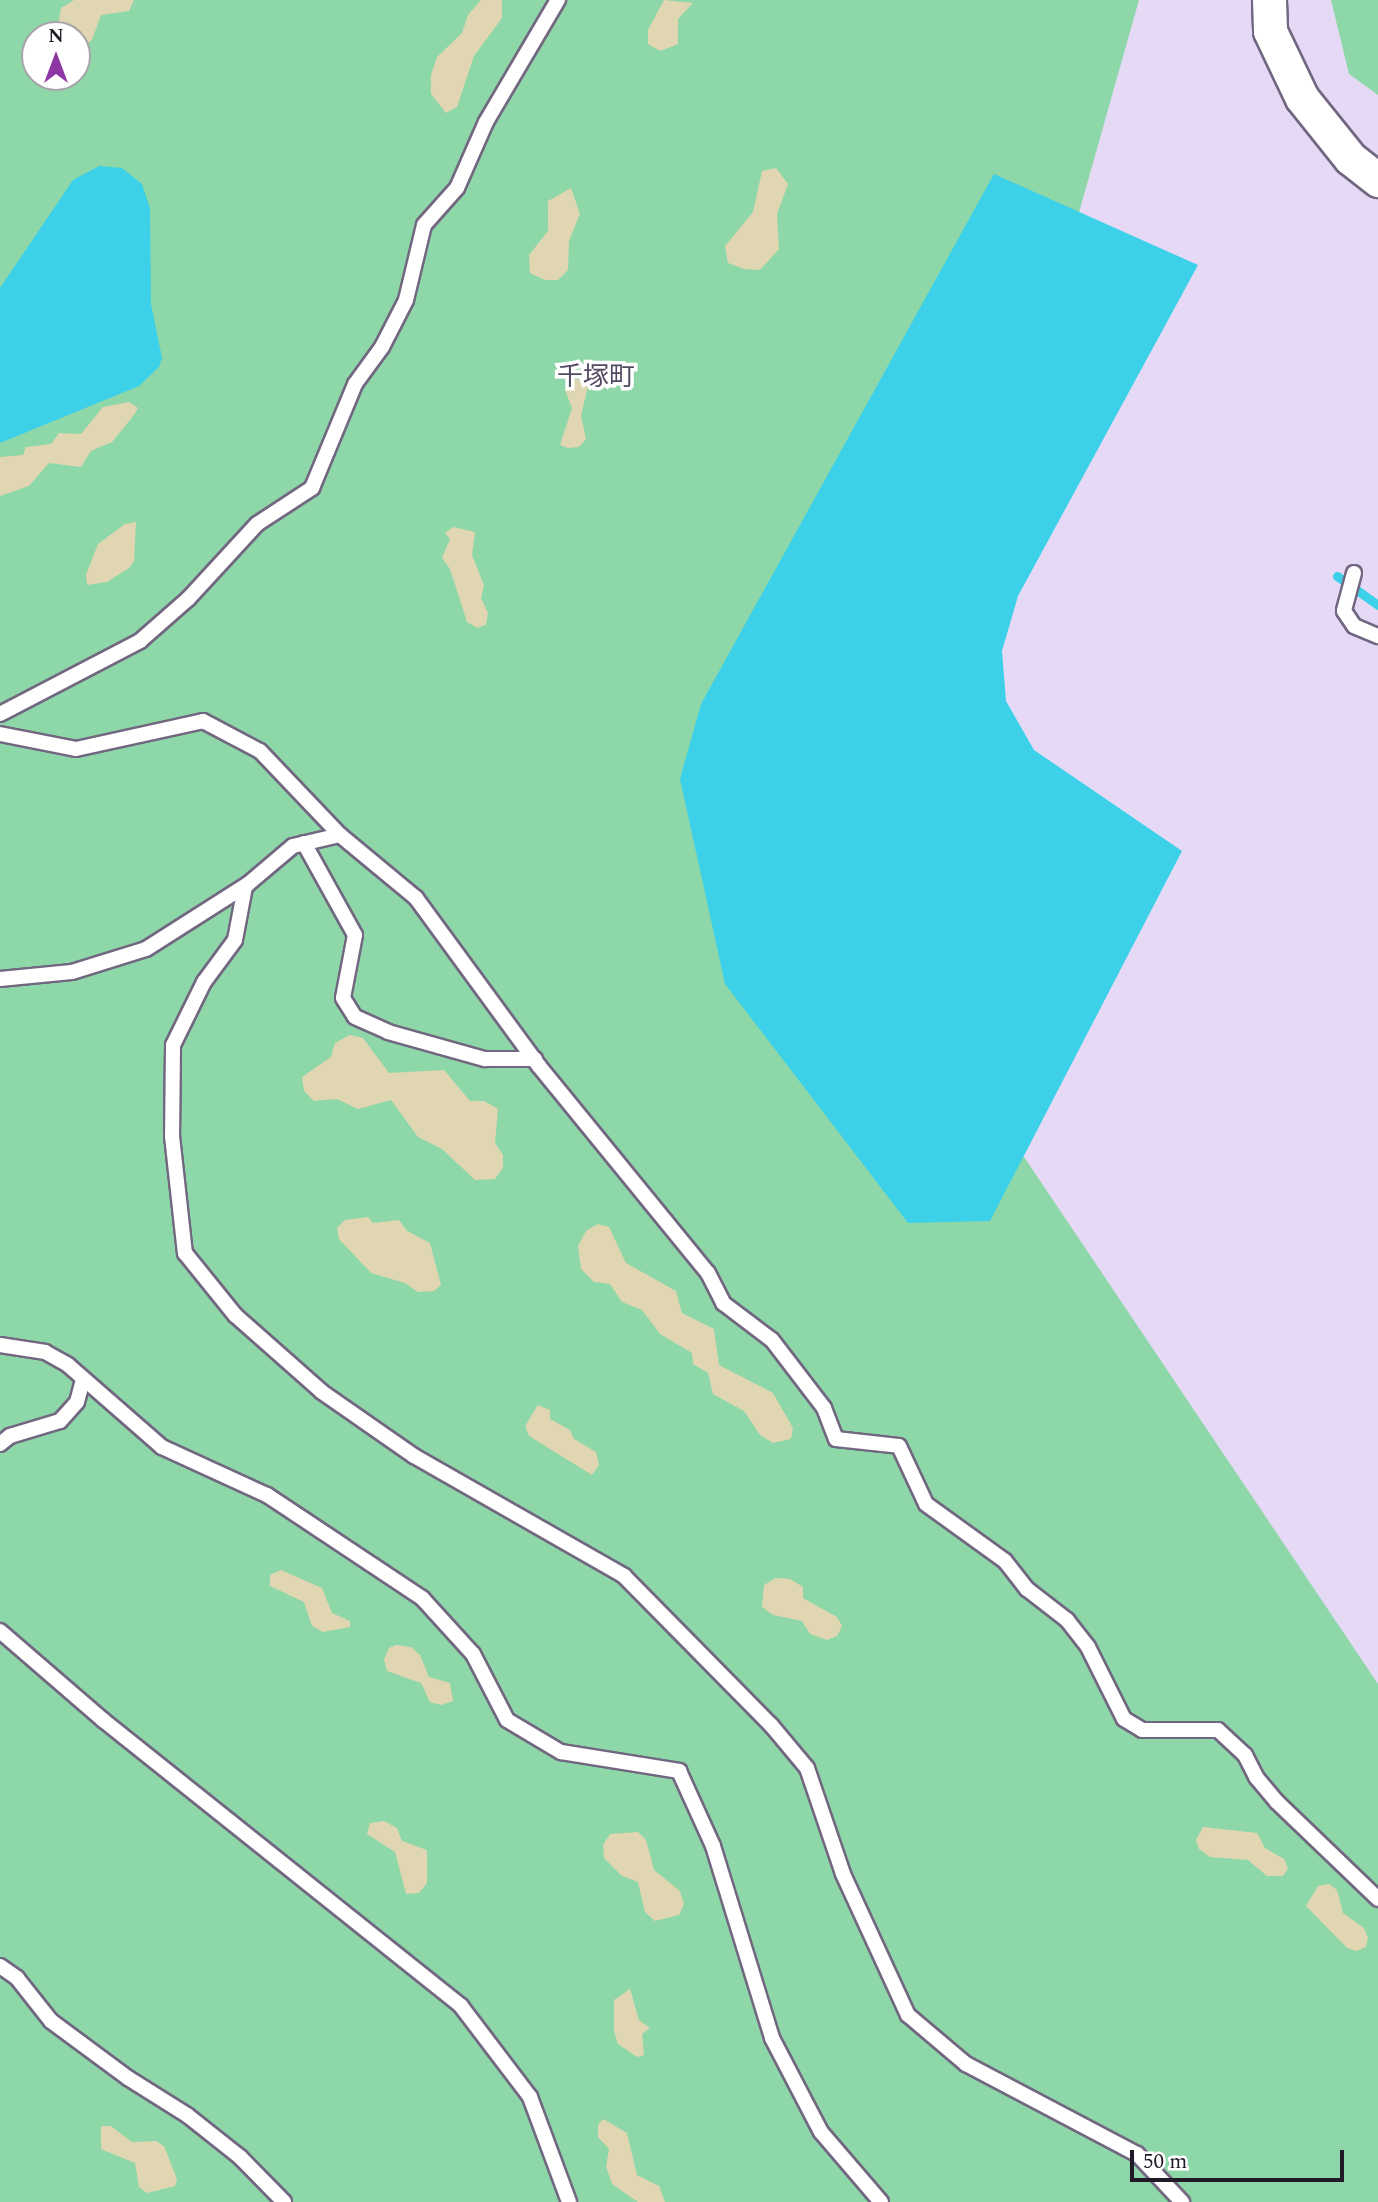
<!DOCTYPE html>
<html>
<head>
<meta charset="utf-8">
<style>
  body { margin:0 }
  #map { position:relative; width:1378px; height:2202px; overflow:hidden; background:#e5d9f6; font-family:Spectral,"Noto Sans JP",serif }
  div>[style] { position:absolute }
  .green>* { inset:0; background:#8ed7a8 }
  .sand>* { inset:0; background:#e0d6b1 }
  .water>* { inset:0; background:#3cd1e9 }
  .stream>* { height:9px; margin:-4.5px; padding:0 4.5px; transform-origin:4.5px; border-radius:4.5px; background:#3cd1e9 }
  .roads { filter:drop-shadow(2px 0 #726781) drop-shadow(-2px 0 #726781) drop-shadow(0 2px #726781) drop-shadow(0 -2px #726781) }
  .service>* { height:14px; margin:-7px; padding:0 7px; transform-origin:7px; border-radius:7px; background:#fff }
  .tertiary>* { height:33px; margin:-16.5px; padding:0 16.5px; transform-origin:16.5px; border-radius:16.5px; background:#fff }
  span { translate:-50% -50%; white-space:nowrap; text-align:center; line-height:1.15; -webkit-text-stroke:7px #fff; paint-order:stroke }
  .quarter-label { font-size:26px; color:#544a62 }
  .north { position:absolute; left:21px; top:21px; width:70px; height:70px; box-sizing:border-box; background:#fff; border:2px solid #a6a4a8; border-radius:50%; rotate:0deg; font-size:19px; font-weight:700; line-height:28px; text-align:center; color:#201b26 }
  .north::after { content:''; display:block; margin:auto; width:24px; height:32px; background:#8e37a3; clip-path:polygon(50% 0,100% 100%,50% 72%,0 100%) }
  .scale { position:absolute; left:1130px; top:2150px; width:214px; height:32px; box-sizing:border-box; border:4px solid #201b26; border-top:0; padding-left:9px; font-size:21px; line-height:24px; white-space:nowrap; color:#201b26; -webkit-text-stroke:5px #fff; paint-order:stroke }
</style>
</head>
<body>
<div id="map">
  <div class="green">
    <i style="clip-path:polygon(evenodd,0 0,1139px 0,875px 935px,1378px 1684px,1378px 2202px,0 2202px,0 0,35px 35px,77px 35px,77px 77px,35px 77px,35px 35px)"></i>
    <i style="clip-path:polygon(1331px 0,1378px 0,1378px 95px,1349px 74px)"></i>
  </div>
  <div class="sand">
    <i style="clip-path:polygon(74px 0,134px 0,129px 11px,101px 15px,92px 40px,79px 50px,77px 35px,57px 33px,61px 8px)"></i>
    <i style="clip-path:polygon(481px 0,502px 0,502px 18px,474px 56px,457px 107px,446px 113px,431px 94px,431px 75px,437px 57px,462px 33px,468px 15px)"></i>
    <i style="clip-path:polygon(664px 0,693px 3px,678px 19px,678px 44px,660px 51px,648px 44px,648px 30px)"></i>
    <i style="clip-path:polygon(776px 168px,788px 184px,777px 214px,779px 249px,760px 270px,744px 269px,728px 263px,725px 246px,753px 212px,762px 171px)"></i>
    <i style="clip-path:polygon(571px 188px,580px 214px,569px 241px,568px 270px,558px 280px,545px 280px,530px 273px,529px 255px,548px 231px,548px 201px)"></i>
    <i style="clip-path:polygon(582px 379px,588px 386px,581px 416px,586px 439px,579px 447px,568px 448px,560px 445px,572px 408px,565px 390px,572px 380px)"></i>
    <i style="clip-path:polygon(129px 402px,138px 408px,134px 415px,112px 442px,91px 451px,81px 467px,49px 463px,29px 486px,0 496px,0 457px,23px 455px,26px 447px,51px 444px,59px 433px,81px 434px,103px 407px)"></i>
    <i style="clip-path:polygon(136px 522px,134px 561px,129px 568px,107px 582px,87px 585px,86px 575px,98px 544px,125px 524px)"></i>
    <i style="clip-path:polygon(453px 527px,475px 532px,472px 555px,484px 585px,481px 598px,488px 613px,486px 625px,477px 628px,467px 622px,450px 569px,442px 558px,450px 539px,445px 533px)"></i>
    <i style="clip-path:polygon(350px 1035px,363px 1038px,389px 1073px,444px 1070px,470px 1101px,484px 1101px,498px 1109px,495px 1143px,503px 1155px,503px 1168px,495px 1179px,475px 1180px,442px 1149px,418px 1137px,391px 1100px,358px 1109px,337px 1099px,314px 1101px,304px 1091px,302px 1077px,331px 1057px,335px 1043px)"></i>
    <i style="clip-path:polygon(368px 1217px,373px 1223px,399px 1220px,407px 1231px,430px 1243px,441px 1285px,434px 1291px,418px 1292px,405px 1283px,371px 1273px,339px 1239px,337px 1228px,345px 1220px)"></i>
    <i style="clip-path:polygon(598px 1224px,609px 1227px,626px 1263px,676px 1291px,682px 1313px,714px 1329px,719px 1365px,773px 1393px,793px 1428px,791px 1439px,773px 1443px,760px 1435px,744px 1411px,713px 1394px,708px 1373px,693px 1364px,692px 1353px,660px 1334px,642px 1310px,622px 1302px,610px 1284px,594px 1282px,581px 1269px,578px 1246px,586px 1231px)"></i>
    <i style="clip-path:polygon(538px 1405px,550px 1410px,550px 1419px,570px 1430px,574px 1439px,596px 1452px,599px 1465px,592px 1475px,529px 1436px,525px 1426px)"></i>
    <i style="clip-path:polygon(281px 1570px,322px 1588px,332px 1613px,350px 1621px,350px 1627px,323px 1632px,312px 1626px,304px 1602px,270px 1586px,270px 1575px)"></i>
    <i style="clip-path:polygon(776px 1578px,790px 1579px,803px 1587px,803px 1598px,837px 1617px,842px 1626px,837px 1636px,827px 1640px,810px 1634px,802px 1621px,773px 1615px,762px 1607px,764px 1585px)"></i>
    <i style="clip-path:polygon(396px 1645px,411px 1647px,420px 1655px,429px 1677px,450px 1683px,453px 1701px,441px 1705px,430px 1702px,421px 1683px,387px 1671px,384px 1660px,389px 1648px)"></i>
    <i style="clip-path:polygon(384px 1821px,397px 1828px,402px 1841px,427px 1850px,427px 1883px,419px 1893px,406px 1894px,395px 1852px,367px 1834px,370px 1823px)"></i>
    <i style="clip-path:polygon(1203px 1827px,1257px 1833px,1265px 1848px,1284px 1859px,1288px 1868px,1283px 1876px,1267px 1876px,1248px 1860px,1210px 1857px,1199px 1849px,1196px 1840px)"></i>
    <i style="clip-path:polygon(638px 1832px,646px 1840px,654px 1870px,680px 1891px,684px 1904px,679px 1915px,655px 1921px,645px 1912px,638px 1882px,622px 1876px,604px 1858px,603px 1845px,610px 1834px)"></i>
    <i style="clip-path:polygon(1329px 1884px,1337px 1890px,1343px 1913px,1364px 1928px,1368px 1938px,1366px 1947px,1357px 1951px,1347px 1948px,1306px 1906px,1318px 1886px)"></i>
    <i style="clip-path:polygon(630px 1989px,639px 2020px,650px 2028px,642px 2034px,644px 2055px,637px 2057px,618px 2044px,614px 2031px,614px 2000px)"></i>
    <i style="clip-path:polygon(603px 2119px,627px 2133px,637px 2175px,659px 2186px,665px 2202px,638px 2202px,612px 2184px,606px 2167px,609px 2149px,598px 2137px,598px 2125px)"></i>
    <i style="clip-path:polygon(101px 2126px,111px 2126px,132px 2142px,156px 2141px,164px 2146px,177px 2179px,175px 2186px,147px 2193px,139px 2187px,135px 2163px,101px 2149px)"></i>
  </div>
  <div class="water">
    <i style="clip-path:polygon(99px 166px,122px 168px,142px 184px,150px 208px,151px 304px,162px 358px,159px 367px,139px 386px,0 443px,0 288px,73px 180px)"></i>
    <i style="clip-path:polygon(994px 174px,1198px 265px,1018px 596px,1002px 651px,1006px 701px,1034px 750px,1182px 851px,990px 1221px,908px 1223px,725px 984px,680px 779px,701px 704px)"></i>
  </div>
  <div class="stream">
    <i style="left:1337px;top:576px;width:50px;rotate:35.3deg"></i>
  </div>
  <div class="roads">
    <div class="service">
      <i style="left:1354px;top:573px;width:39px;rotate:105deg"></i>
      <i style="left:1344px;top:611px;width:18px;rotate:56deg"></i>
      <i style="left:1354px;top:626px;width:26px;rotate:23deg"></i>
      <i style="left:0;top:714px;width:158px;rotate:-27.5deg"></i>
      <i style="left:140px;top:641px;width:64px;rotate:-41.2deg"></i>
      <i style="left:188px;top:599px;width:102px;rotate:-47.4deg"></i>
      <i style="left:257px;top:524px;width:66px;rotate:-33.2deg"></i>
      <i style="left:312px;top:488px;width:113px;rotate:-67.5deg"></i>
      <i style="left:355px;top:384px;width:46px;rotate:-53.9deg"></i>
      <i style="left:382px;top:347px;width:53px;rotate:-62.9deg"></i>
      <i style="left:406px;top:300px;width:77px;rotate:-76.5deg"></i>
      <i style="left:424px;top:225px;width:50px;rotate:-48.3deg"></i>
      <i style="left:457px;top:188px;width:72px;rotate:-66.3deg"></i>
      <i style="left:486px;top:122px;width:142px;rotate:-59.5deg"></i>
      <i style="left:0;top:734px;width:77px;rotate:11.2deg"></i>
      <i style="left:76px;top:749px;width:130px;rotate:-12.4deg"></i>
      <i style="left:203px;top:721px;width:64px;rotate:27.8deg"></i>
      <i style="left:260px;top:751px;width:116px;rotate:46.4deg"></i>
      <i style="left:304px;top:843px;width:105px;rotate:61deg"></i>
      <i style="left:355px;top:935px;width:64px;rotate:100.8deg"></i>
      <i style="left:343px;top:998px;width:22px;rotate:58deg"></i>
      <i style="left:355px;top:1017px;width:36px;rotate:24deg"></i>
      <i style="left:388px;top:1032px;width:101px;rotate:15.6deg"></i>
      <i style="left:485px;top:1059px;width:50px"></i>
      <i style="left:245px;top:887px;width:54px;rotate:100.7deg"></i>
      <i style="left:235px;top:940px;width:52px;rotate:126.4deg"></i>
      <i style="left:204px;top:982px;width:70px;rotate:116.2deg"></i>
      <i style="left:173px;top:1045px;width:91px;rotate:90.6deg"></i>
      <i style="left:172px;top:1136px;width:118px;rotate:83.7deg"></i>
      <i style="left:185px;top:1253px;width:80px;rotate:51.1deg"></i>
      <i style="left:235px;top:1315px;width:116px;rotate:41.5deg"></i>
      <i style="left:322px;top:1392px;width:112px;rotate:34.8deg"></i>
      <i style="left:414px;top:1456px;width:242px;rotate:29.7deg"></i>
      <i style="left:624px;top:1576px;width:209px;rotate:45.4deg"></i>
      <i style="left:771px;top:1725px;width:56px;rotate:50.1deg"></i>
      <i style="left:807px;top:1768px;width:112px;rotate:71.2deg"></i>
      <i style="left:843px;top:1874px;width:155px;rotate:65.3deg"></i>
      <i style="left:908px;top:2015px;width:76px;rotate:40.2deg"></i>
      <i style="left:966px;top:2064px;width:193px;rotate:27.8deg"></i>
      <i style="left:1137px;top:2154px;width:66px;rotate:46.8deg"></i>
      <i style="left:0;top:979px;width:72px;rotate:-5.6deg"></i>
      <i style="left:72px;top:972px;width:77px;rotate:-17.3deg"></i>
      <i style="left:146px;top:949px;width:121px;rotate:-32.5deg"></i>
      <i style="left:248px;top:884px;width:59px;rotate:-40.2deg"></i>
      <i style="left:293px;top:846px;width:48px;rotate:-13.2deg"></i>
      <i style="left:340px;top:835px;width:99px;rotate:39.7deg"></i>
      <i style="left:416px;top:898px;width:208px;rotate:53.8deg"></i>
      <i style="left:539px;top:1066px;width:267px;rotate:50.8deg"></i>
      <i style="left:708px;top:1273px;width:34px;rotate:63deg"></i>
      <i style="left:723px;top:1303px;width:61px;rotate:37.1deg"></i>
      <i style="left:772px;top:1340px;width:86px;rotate:52.6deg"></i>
      <i style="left:824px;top:1408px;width:33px;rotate:69deg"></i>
      <i style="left:836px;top:1439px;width:63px;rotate:6.3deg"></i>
      <i style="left:899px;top:1446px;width:64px;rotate:65deg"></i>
      <i style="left:926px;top:1504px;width:97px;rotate:35.8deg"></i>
      <i style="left:1005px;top:1561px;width:36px;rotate:52deg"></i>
      <i style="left:1027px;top:1589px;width:51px;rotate:37.8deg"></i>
      <i style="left:1067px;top:1620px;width:34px;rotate:52deg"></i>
      <i style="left:1088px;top:1647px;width:80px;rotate:63.4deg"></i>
      <i style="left:1124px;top:1719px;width:21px;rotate:31deg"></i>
      <i style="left:1142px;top:1730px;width:76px"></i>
      <i style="left:1218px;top:1730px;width:37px;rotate:43deg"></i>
      <i style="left:1245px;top:1755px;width:25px;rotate:63deg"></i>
      <i style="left:1256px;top:1777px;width:33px;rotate:50deg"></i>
      <i style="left:1277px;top:1802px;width:140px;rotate:43.8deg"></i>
      <i style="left:0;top:1345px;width:46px;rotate:8.8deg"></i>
      <i style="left:45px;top:1352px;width:26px;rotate:29deg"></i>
      <i style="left:68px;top:1365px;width:125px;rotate:41.1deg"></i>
      <i style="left:162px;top:1447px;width:115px;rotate:24.6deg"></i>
      <i style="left:267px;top:1495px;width:186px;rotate:33.6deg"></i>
      <i style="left:422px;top:1598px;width:76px;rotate:47.7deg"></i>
      <i style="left:473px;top:1654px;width:74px;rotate:62.7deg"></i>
      <i style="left:507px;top:1720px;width:63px;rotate:30.7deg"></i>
      <i style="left:561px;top:1752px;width:120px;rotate:9.1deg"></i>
      <i style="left:679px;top:1771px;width:82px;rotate:65.6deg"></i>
      <i style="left:713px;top:1846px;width:201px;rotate:72.9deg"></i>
      <i style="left:772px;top:2038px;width:106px;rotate:62.5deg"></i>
      <i style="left:821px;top:2132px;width:92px;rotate:49.4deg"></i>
      <i style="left:0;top:1444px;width:13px;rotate:-39deg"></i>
      <i style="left:10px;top:1436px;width:52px;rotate:-16.7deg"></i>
      <i style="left:60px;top:1421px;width:25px;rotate:-48deg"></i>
      <i style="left:77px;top:1402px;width:23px;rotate:-75deg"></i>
      <i style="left:0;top:1631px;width:136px;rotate:40.8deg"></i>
      <i style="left:103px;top:1720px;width:458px;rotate:38.6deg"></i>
      <i style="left:461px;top:2006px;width:114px;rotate:52.8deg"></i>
      <i style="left:530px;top:2097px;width:112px;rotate:69.6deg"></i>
      <i style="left:0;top:1966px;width:21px;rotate:35deg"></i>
      <i style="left:17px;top:1978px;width:55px;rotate:51.7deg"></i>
      <i style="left:51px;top:2021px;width:96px;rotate:36.5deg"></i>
      <i style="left:128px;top:2078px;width:70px;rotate:32.1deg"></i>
      <i style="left:187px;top:2115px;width:68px;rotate:38.4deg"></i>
      <i style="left:240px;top:2157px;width:63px;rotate:45.6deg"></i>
    </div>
    <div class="tertiary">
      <i style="left:1269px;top:0;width:31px;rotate:88deg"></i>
      <i style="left:1270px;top:31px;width:74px;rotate:64.5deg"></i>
      <i style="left:1302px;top:98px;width:77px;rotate:51.3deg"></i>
      <i style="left:1350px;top:158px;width:36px;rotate:38deg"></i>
    </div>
  </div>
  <div class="quarter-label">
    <span style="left:596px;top:378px">千塚町</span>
  </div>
  <div class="north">N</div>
  <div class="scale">50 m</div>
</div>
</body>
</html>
